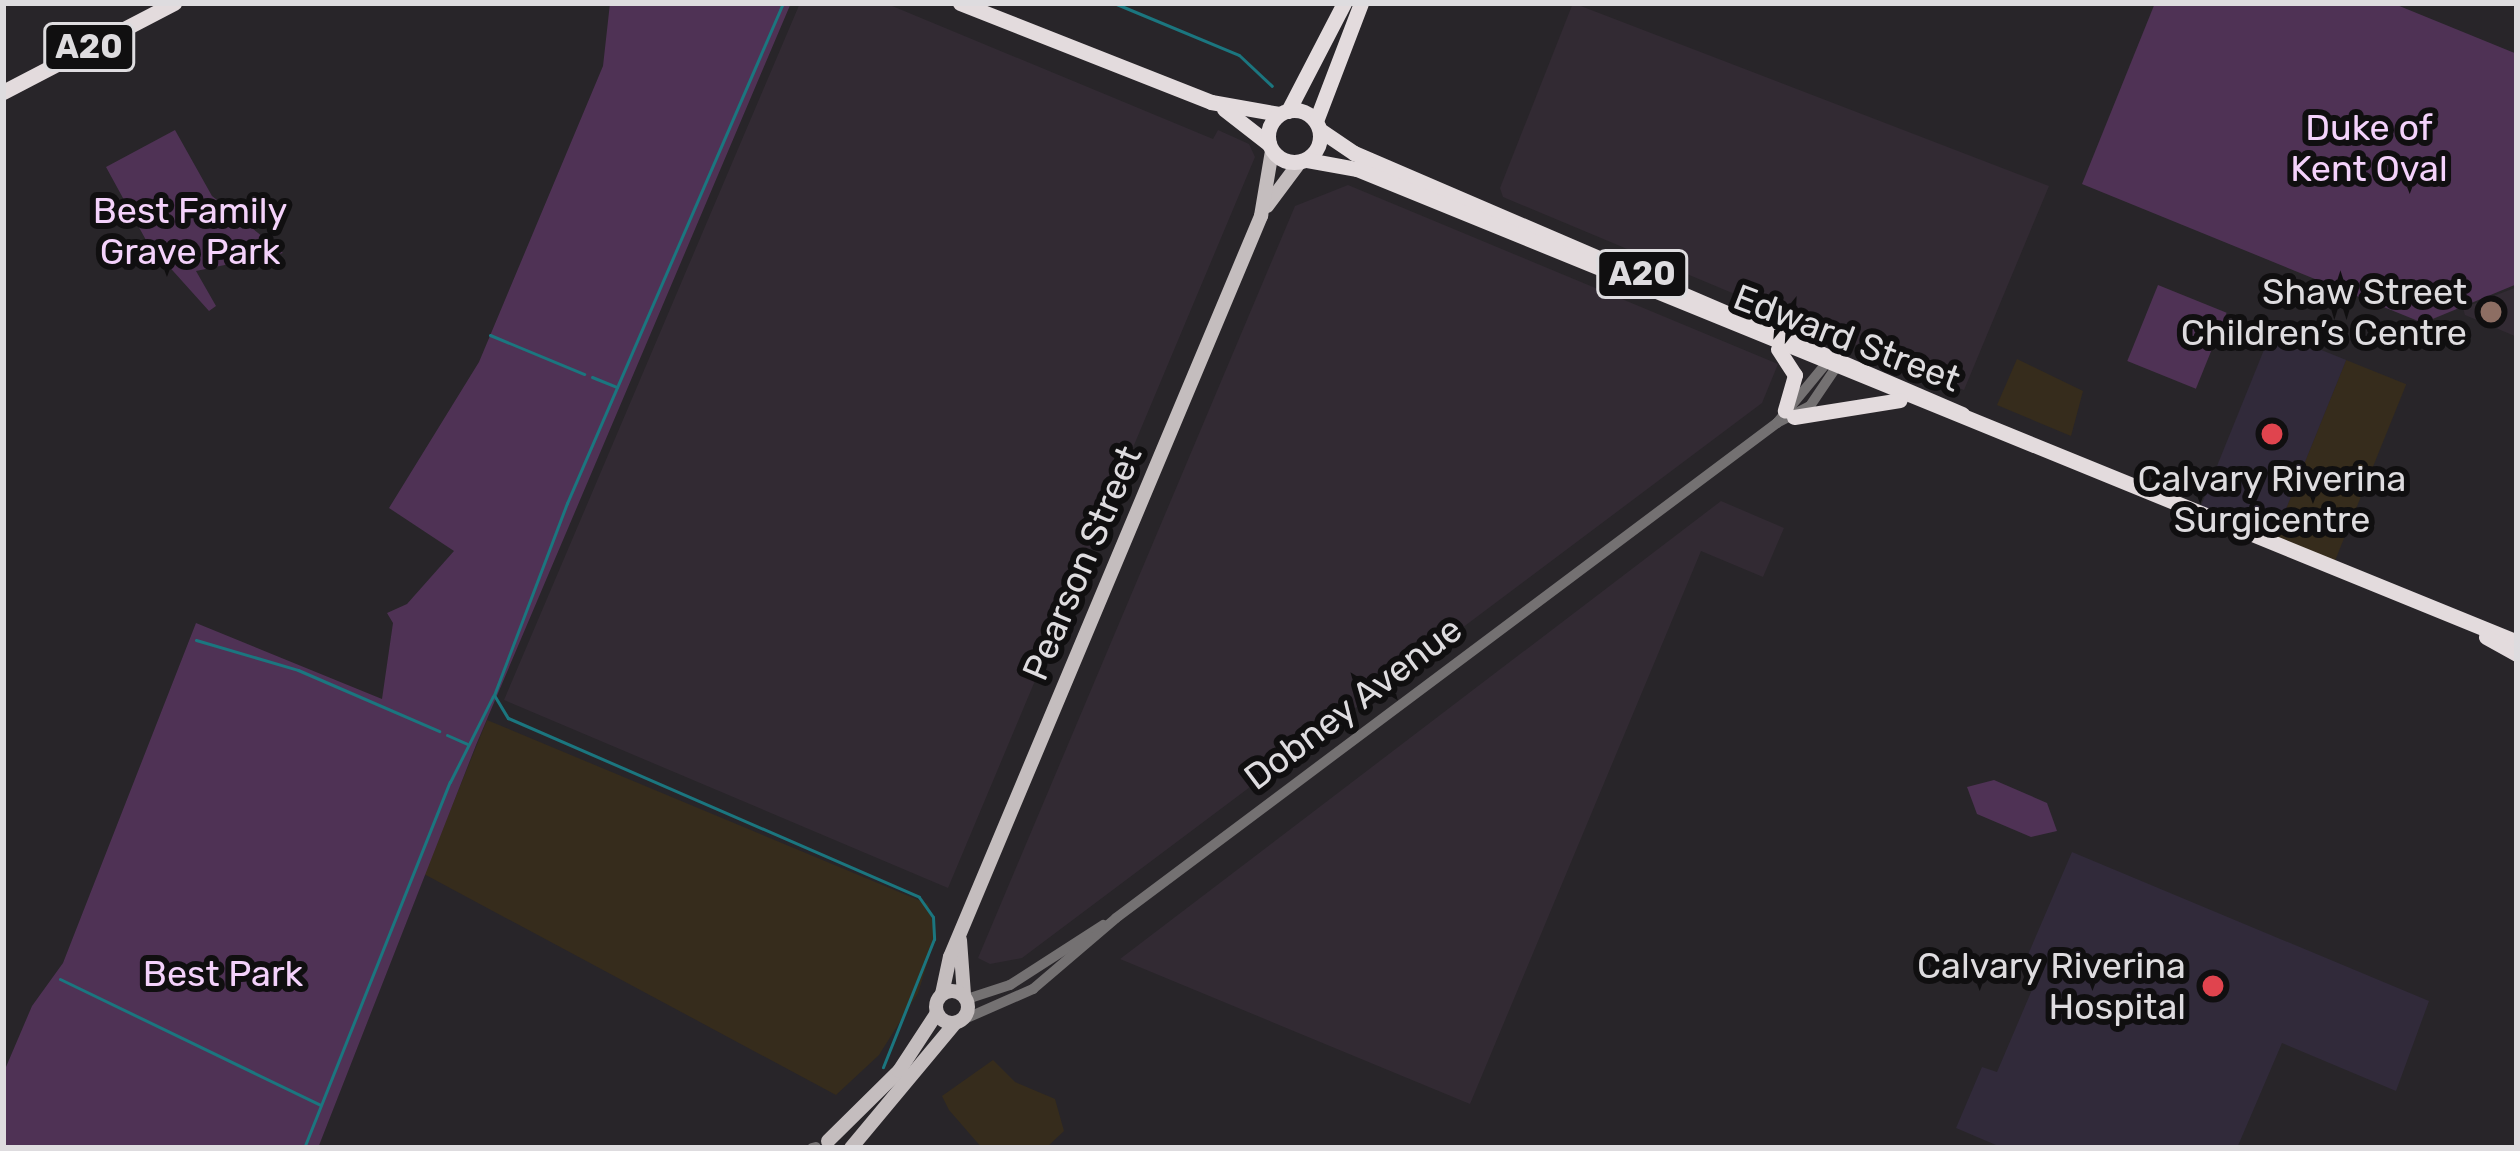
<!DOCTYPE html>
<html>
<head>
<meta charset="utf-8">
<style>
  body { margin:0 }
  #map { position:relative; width:2520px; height:1151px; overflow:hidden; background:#282529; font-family:Rubik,sans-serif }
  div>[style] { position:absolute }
  .commercial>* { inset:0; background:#362c1c; transform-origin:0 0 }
  .built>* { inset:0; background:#322a33 }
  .medical>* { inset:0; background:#312a3a; transform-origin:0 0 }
  .green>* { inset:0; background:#4f3255; transform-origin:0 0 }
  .stream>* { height:3px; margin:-1.5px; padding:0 1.5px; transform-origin:1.5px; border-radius:1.5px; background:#1b767f }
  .minor>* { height:10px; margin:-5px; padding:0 5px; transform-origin:5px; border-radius:5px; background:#747172 }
  .major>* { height:14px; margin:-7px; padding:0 7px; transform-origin:7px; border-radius:7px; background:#c4bdbe }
  .major>.ring { margin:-7px; padding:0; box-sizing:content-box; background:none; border:14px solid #c4bdbe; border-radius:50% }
  .highway>* { height:15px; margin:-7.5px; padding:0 7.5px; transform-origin:7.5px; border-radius:7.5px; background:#e3dbdd }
  .highway>.ring { margin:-7.5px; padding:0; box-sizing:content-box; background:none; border:15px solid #e3dbdd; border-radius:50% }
  .dots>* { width:33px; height:33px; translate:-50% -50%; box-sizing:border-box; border:6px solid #100f10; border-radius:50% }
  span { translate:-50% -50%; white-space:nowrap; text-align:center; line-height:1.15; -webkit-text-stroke:12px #100f10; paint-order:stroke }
  .shield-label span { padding:3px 9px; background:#100f10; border:3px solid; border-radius:9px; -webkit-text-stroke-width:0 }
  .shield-label { font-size:33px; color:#dedcdf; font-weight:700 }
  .park-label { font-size:36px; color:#f4d2fb }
  .poi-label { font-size:36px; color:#dedcdf }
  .right { translate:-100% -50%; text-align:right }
  .street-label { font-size:36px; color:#dedcdf }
  .frame { position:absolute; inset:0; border:6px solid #dedcdf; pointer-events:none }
</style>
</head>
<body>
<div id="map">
  <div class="commercial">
    <i style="clip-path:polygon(2017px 359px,2083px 391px,2071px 436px,1997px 405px)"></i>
    <i style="left:2346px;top:360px;width:65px;height:196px;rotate:22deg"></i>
    <i style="clip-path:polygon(487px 720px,928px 904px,936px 935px,918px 993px,879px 1055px,836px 1095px,424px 874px)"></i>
    <i style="clip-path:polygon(993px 1060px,1015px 1082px,1055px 1099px,1064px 1131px,1046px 1148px,982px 1148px,949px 1110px,942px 1096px)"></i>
  </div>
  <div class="built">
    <i style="clip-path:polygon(800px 3px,885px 3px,1213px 139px,1218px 130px,1249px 144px,1255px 157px,948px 888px,504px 700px)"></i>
    <i style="clip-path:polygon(1573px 3px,2049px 186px,1964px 390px,1503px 197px,1500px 188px)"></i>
    <i style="clip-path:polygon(1348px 185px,1778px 364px,1762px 403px,1022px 958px,990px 964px,978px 958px,1295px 206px)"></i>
    <i style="clip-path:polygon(2517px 287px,2517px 337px,2465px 315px,2463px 308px)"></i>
    <i style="clip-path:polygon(1721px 501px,1784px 528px,1763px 577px,1701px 551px,1470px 1104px,1120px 959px)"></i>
  </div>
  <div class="medical">
    <i style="left:2272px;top:330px;width:80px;height:194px;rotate:22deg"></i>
    <i style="clip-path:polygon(2072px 852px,2429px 1001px,2396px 1091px,2282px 1043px,2237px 1148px,2003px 1148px,1956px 1128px,1982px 1067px,1997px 1072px,2040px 971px,2024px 964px)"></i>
  </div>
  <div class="green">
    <i style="clip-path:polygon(610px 3px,791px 3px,476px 745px,318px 1148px,3px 1148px,3px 1074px,32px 1006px,63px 963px,196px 623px,382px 699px,393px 623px,387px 613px,407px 604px,454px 551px,389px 508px,479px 362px,603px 66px)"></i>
    <i style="clip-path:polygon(2155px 3px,2392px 3px,2517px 54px,2517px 284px,2423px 323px,2082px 184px)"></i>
    <i style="clip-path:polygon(175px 130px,212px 196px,283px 253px,196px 271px,216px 306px,209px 311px,147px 242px,106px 167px)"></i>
    <i style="left:2158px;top:285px;width:74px;height:82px;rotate:22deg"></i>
    <i style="clip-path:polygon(1994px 780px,2047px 803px,2057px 831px,2031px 837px,1977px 814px,1967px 787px)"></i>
  </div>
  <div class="stream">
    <i style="left:783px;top:3px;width:545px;rotate:113.36deg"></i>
    <i style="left:567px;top:503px;width:205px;rotate:110.8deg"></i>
    <i style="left:494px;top:695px;width:27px;rotate:59deg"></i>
    <i style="left:508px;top:718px;width:448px;rotate:23.5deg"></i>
    <i style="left:919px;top:897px;width:24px;rotate:55deg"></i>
    <i style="left:933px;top:917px;width:22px;rotate:87deg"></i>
    <i style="left:934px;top:939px;width:138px;rotate:111.7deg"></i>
    <i style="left:1114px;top:3px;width:135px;rotate:22.6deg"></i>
    <i style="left:1239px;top:55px;width:45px;rotate:43.2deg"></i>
    <i style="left:490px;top:335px;width:102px;rotate:22.5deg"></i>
    <i style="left:592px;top:377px;width:27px;rotate:22deg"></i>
    <i style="left:196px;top:640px;width:106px;rotate:16.4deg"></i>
    <i style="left:298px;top:670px;width:154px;rotate:23.4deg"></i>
    <i style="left:447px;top:735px;width:22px;rotate:24deg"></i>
    <i style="left:60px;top:979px;width:288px;rotate:25.8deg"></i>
    <i style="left:304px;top:1148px;width:394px;rotate:-68.3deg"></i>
    <i style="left:450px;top:782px;width:96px;rotate:-63.4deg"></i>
  </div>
  <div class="minor">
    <i style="left:967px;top:999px;width:45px;rotate:-18deg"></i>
    <i style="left:1010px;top:985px;width:111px;rotate:-32.8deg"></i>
    <i style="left:960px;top:1021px;width:80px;rotate:-23.7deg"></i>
    <i style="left:1033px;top:989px;width:109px;rotate:-40.5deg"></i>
    <i style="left:1116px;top:918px;width:826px;rotate:-36.83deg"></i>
    <i style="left:1777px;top:423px;width:88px;rotate:-50.5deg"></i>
    <i style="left:1833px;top:355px;width:14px;rotate:82deg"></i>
    <i style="left:1835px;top:369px;width:45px;rotate:124deg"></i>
    <i style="left:1810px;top:406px;width:37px;rotate:153deg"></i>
    <i style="left:812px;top:1148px;width:4px;rotate:-14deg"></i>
  </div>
  <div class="major">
    <i style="left:1267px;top:206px;width:54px;rotate:-53.3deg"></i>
    <i style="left:960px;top:940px;width:55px;rotate:85.8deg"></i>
    <i class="ring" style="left:936px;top:991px;width:18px;height:18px"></i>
    <i style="left:942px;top:994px;width:38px;rotate:-78deg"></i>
    <i style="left:950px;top:957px;width:804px;rotate:-67.23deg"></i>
    <i style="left:1261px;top:216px;width:66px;rotate:-80.4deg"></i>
    <i style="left:828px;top:1141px;width:100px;rotate:-44.6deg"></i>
    <i style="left:899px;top:1071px;width:69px;rotate:-56.8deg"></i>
    <i style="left:851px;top:1148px;width:163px;rotate:-50.2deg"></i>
  </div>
  <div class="highway">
    <i style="left:960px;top:3px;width:270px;rotate:21.5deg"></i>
    <i style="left:1211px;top:102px;width:69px;rotate:10deg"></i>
    <i style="left:3px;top:92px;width:193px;rotate:-27.5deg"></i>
    <i style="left:1224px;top:109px;width:57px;rotate:37.9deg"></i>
    <i class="ring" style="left:1268px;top:110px;width:37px;height:37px"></i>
    <i style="left:1288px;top:111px;width:122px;rotate:-62.6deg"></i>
    <i style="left:1316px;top:121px;width:126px;rotate:-69.1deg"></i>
    <i style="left:1320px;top:130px;width:41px;rotate:34.1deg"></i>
    <i style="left:1354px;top:153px;width:662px;rotate:23.23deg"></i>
    <i style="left:1307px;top:160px;width:51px;rotate:10.2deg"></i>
    <i style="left:1357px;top:169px;width:1253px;rotate:22.18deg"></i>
    <i style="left:1778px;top:349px;width:31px;rotate:57deg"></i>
    <i style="left:1795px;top:375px;width:37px;rotate:106deg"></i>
    <i style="left:1794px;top:417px;width:107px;rotate:-9.1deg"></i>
    <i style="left:2486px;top:637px;width:35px;rotate:29deg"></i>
  </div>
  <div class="dots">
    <i style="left:2491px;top:312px;background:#8d6e63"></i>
    <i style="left:2272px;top:434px;background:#e0444e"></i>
    <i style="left:2213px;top:986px;background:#e0444e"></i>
  </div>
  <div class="shield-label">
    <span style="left:89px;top:47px">A20</span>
    <span style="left:1642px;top:274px">A20</span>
  </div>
  <div class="park-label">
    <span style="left:2369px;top:148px">Duke of<br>Kent Oval</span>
    <span style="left:190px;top:231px">Best Family<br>Grave Park</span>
    <span style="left:223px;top:974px">Best Park</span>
  </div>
  <div class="poi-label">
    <span class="right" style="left:2467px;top:312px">Shaw Street<br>Children’s Centre</span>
    <span style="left:2272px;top:499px">Calvary Riverina<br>Surgicentre</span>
    <span class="right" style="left:2186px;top:986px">Calvary Riverina<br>Hospital</span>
  </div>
  <div class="street-label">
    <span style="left:1847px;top:338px;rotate:21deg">Edward Street</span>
    <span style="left:1082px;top:563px;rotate:-67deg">Pearson Street</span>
    <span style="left:1353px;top:703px;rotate:-37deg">Dobney Avenue</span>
  </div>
  <div class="frame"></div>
</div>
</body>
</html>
